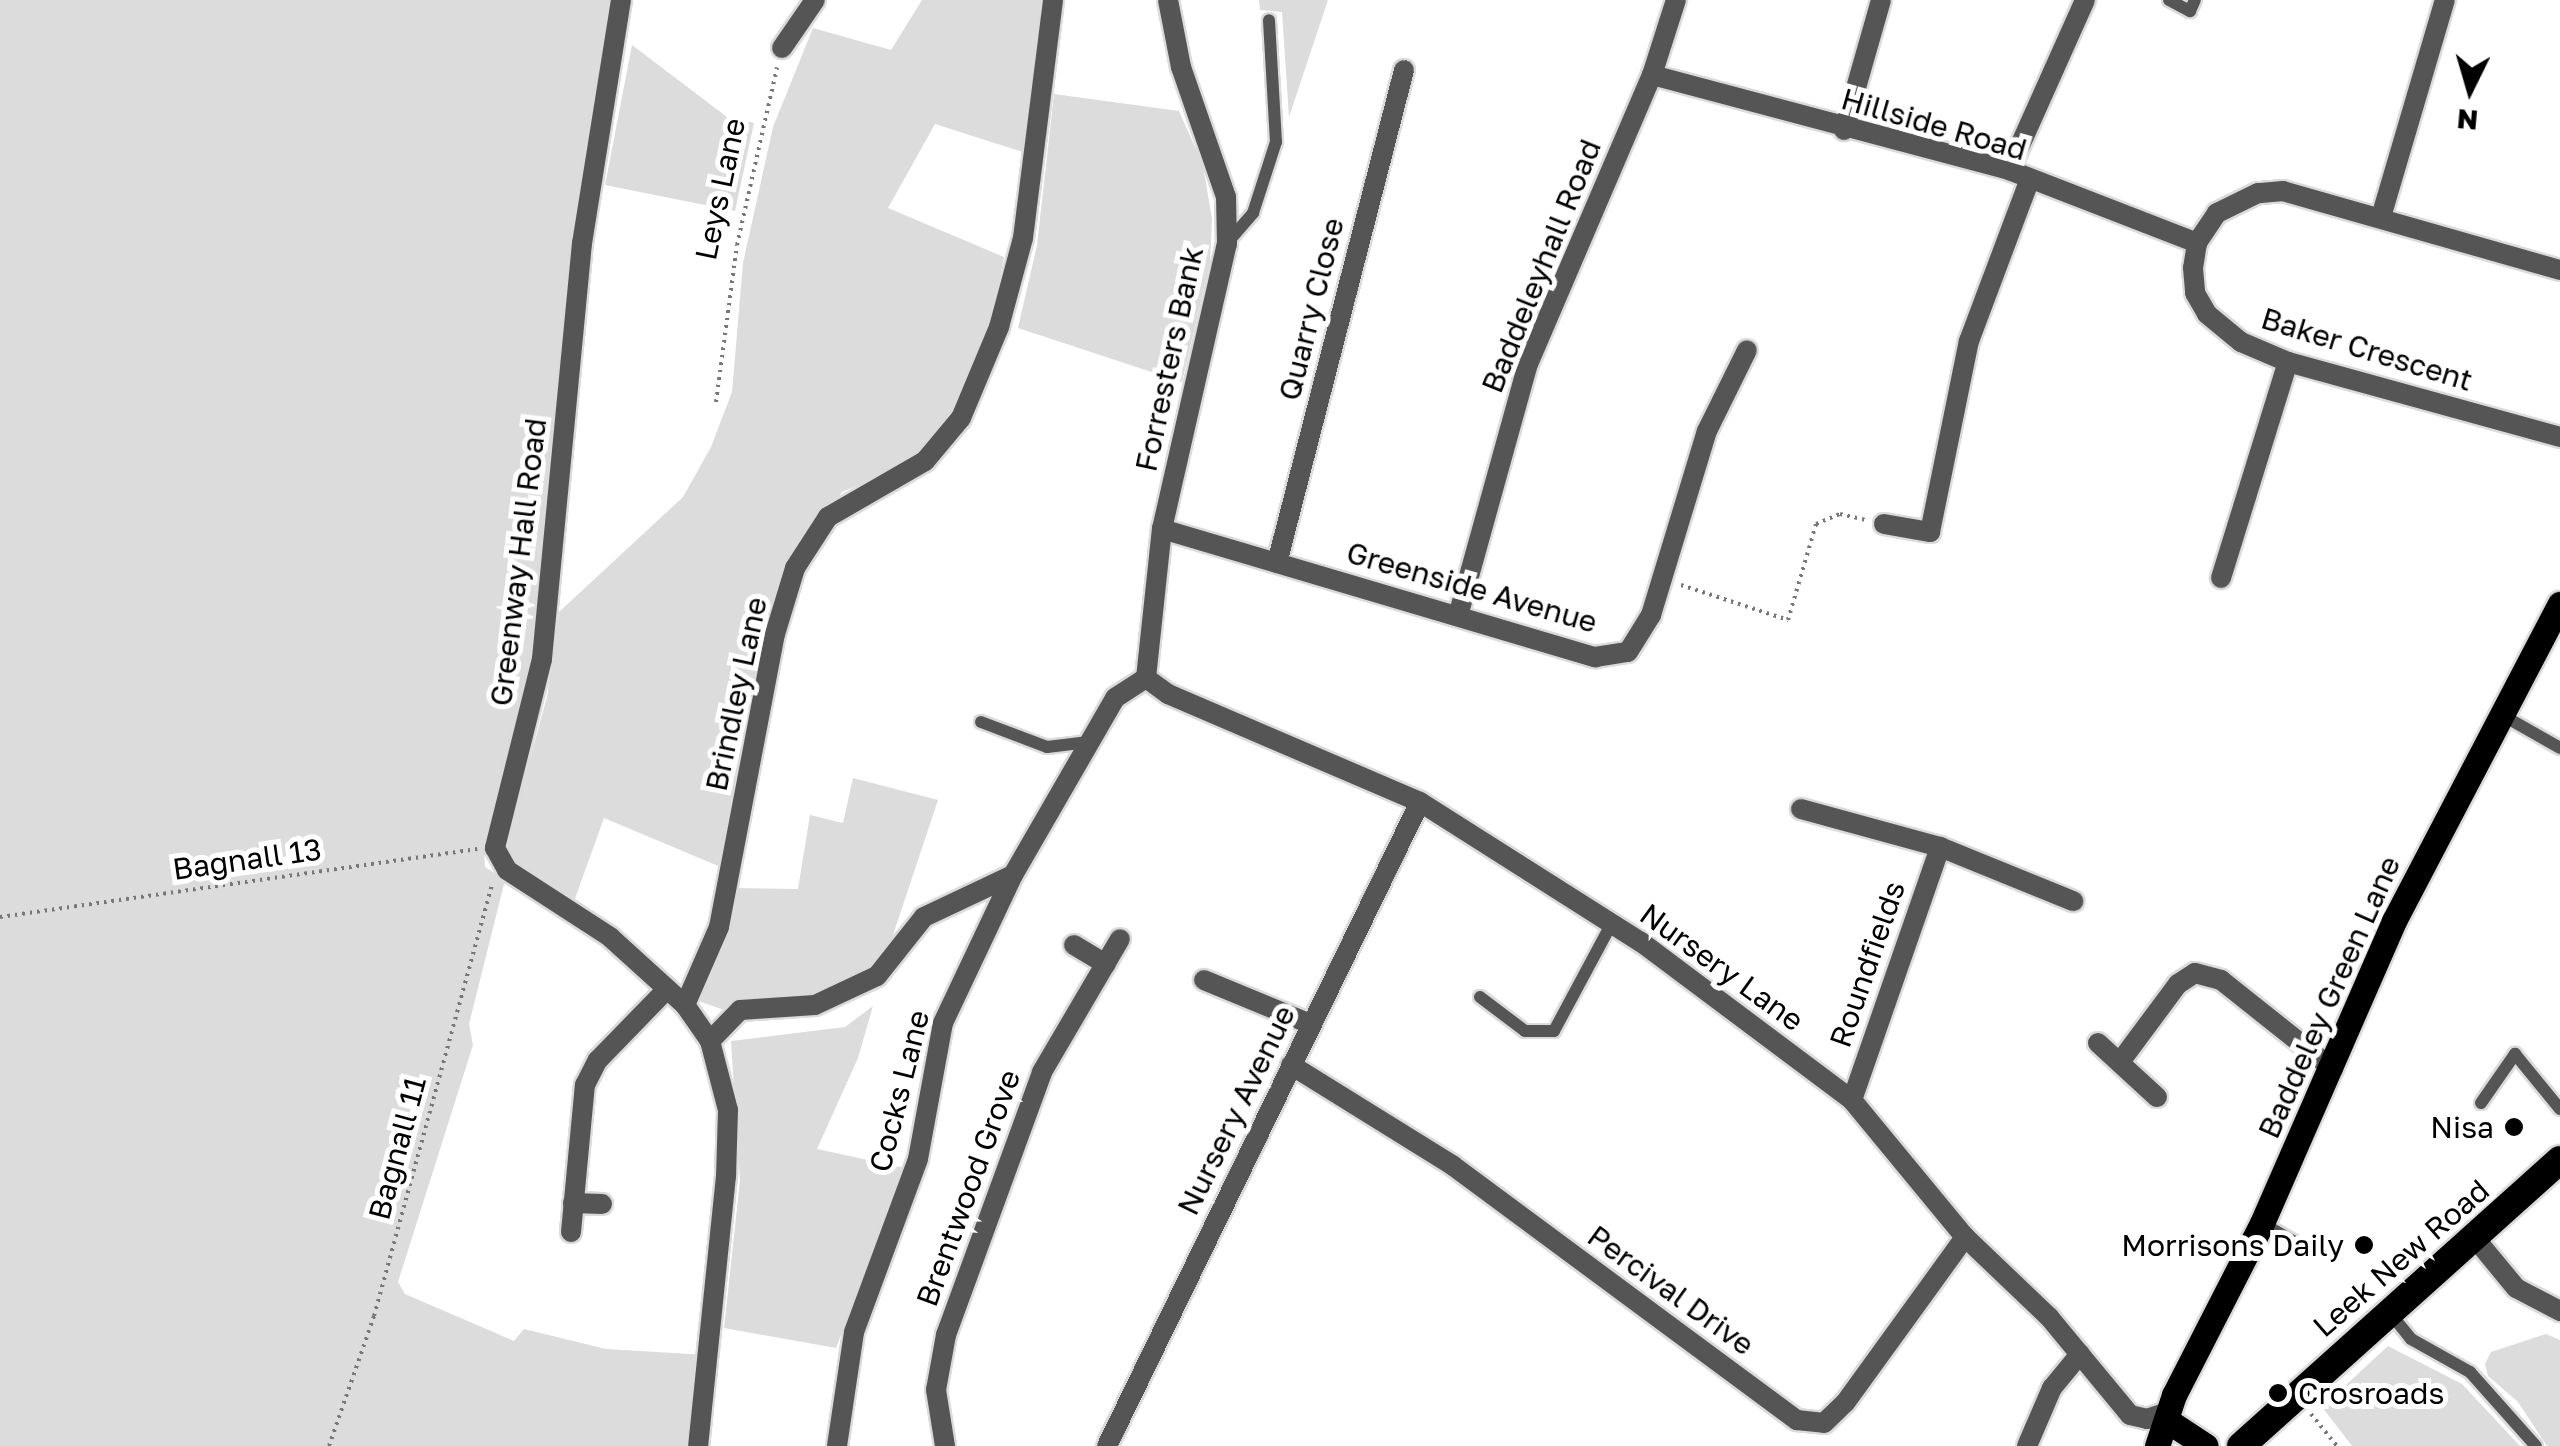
<!DOCTYPE html>
<html>
<head>
<meta charset="utf-8">
<style>
  body { margin:0 }
  #map { position:relative; width:2560px; height:1446px; overflow:hidden; background:#fff; font-family:"Golos Text",sans-serif }
  div>[style] { position:absolute }
  .green>* { inset:0; background:#dcdcdc }
  .path>* { height:4px; margin-top:-2px; transform-origin:0; background:repeating-linear-gradient(90deg,#777 0 2.5px,transparent 0 7.5px) }
  .roads { filter:drop-shadow(2px 0 #dbdbdb) drop-shadow(-2px 0 #dbdbdb) drop-shadow(0 2px #dbdbdb) drop-shadow(0 -2px #dbdbdb) }
  .service>* { height:12px; margin:-6px; padding:0 6px; transform-origin:6px; border-radius:6px; background:#555 }
  .minor>* { height:20px; margin:-10px; padding:0 10px; transform-origin:10px; border-radius:10px; background:#555 }
  .primary>* { height:25px; margin:-12.5px; padding:0 12.5px; transform-origin:12.5px; border-radius:12.5px; background:#000 }
  .trunk>* { height:28px; margin:-14px; padding:0 14px; transform-origin:14px; border-radius:14px; background:#000 }
  .dots>* { width:28px; height:28px; translate:-50% -50%; box-sizing:border-box; border:5px solid #fff; border-radius:50% }
  span { translate:-50% -50%; white-space:nowrap; text-align:center; line-height:1.15; -webkit-text-stroke:10px #fff; paint-order:stroke }
  .street-label { font-size:30px; color:#000 }
  .poi-label { font-size:30px; color:#000 }
  .right { translate:-100% -50%; text-align:right }
  .left { translate:0 -50%; text-align:left }
  .north { position:absolute; left:2420px; top:40px; width:100px; height:100px; -webkit-text-stroke:8px #fff; paint-order:stroke; rotate:185deg; font-size:28px; font-weight:700; line-height:40px; text-align:center; color:#000 }
  .north::after { content:''; display:block; margin:auto; width:35px; height:45px; background:#000; clip-path:polygon(50% 0,100% 100%,50% 72%,0 100%) }
</style>
</head>
<body>
<div id="map">
  <div class="green">
    <i style="clip-path:polygon(0 0,612px 0,529px 697px,484px 848px,485px 867px,505px 880px,469px 1024px,473px 1045px,398px 1282px,405px 1294px,514px 1341px,524px 1329px,606px 1349px,707px 1355px,688px 1446px,0 1446px)"></i>
    <i style="clip-path:polygon(922px 0,1043px 0,1023px 152px,935px 124px,888px 208px,1004px 257px,990px 328px,954px 410px,909px 464px,842px 492px,789px 567px,761px 639px,723px 868px,604px 818px,573px 904px,503px 856px,547px 697px,559px 612px,683px 497px,711px 447px,732px 392px,743px 263px,773px 127px,813px 28px,891px 50px)"></i>
    <i style="clip-path:polygon(1259px 0,1328px 0,1289px 117px,1282px 12px,1260px 10px)"></i>
    <i style="clip-path:polygon(632px 45px,727px 117px,754px 123px,735px 211px,605px 185px)"></i>
    <i style="clip-path:polygon(1054px 94px,1179px 111px,1203px 165px,1212px 219px,1210px 263px,1182px 382px,1018px 328px,1037px 245px)"></i>
    <i style="clip-path:polygon(853px 778px,938px 800px,885px 959px,806px 1000px,727px 1011px,701px 1002px,699px 992px,737px 888px,798px 889px,810px 815px,843px 823px)"></i>
    <i style="clip-path:polygon(873px 1006px,858px 1058px,817px 1149px,905px 1168px,836px 1348px,724px 1328px,740px 1180px,731px 1041px,845px 1027px)"></i>
    <i style="clip-path:polygon(2546px 1334px,2560px 1340px,2560px 1446px,2547px 1446px,2518px 1402px,2488px 1376px,2485px 1364px,2491px 1352px)"></i>
    <i style="clip-path:polygon(2388px 1346px,2462px 1384px,2520px 1446px,2352px 1446px,2322px 1407px)"></i>
  </div>
  <div class="path">
    <i style="left:716px;top:402px;width:158px;rotate:-82.4deg"></i>
    <i style="left:737px;top:245px;width:182px;rotate:-77.3deg"></i>
    <i style="left:1681px;top:585px;width:113px;rotate:18.1deg"></i>
    <i style="left:1788px;top:620px;width:100px;rotate:-73.7deg"></i>
    <i style="left:1816px;top:524px;width:26px;rotate:-23deg"></i>
    <i style="left:1840px;top:514px;width:26px;rotate:13deg"></i>
    <i style="left:0;top:917px;width:482px;rotate:-8.1deg"></i>
    <i style="left:2311px;top:1414px;width:41px;rotate:50.9deg"></i>
    <i style="left:329px;top:1446px;width:138px;rotate:-70.9deg"></i>
    <i style="left:374px;top:1316px;width:448px;rotate:-74.7deg"></i>
  </div>
  <div class="roads">
    <div class="service">
      <i style="left:2169px;top:0;width:24px;rotate:28deg"></i>
      <i style="left:2190px;top:11px;width:12px;rotate:-66deg"></i>
      <i style="left:1227px;top:243px;width:40px;rotate:-49deg"></i>
      <i style="left:1253px;top:213px;width:75px;rotate:-72.1deg"></i>
      <i style="left:1276px;top:142px;width:122px;rotate:-93.3deg"></i>
      <i style="left:2502px;top:715px;width:67px;rotate:29.6deg"></i>
      <i style="left:981px;top:722px;width:71px;rotate:20.7deg"></i>
      <i style="left:1047px;top:747px;width:42px;rotate:-6.8deg"></i>
      <i style="left:1480px;top:997px;width:56px;rotate:37.1deg"></i>
      <i style="left:1525px;top:1031px;width:29px"></i>
      <i style="left:1554px;top:1031px;width:123px;rotate:-61.8deg"></i>
      <i style="left:2481px;top:1103px;width:60px;rotate:-55.2deg"></i>
      <i style="left:2515px;top:1054px;width:71px;rotate:50.7deg"></i>
      <i style="left:2262px;top:1223px;width:42px;rotate:30.3deg"></i>
      <i style="left:2390px;top:1313px;width:33px;rotate:51deg"></i>
      <i style="left:2411px;top:1339px;width:68px;rotate:29.2deg"></i>
      <i style="left:2470px;top:1372px;width:99px;rotate:48.3deg"></i>
    </div>
    <div class="minor">
      <i style="left:621px;top:0;width:246px;rotate:99.1deg"></i>
      <i style="left:582px;top:243px;width:418px;rotate:95.5deg"></i>
      <i style="left:542px;top:659px;width:195px;rotate:104deg"></i>
      <i style="left:495px;top:848px;width:25px;rotate:61deg"></i>
      <i style="left:507px;top:870px;width:123px;rotate:33deg"></i>
      <i style="left:610px;top:937px;width:101px;rotate:42.2deg"></i>
      <i style="left:685px;top:1005px;width:44px;rotate:55.2deg"></i>
      <i style="left:710px;top:1041px;width:71px;rotate:75.4deg"></i>
      <i style="left:728px;top:1110px;width:66px;rotate:91.7deg"></i>
      <i style="left:726px;top:1176px;width:271px;rotate:95.9deg"></i>
      <i style="left:782px;top:48px;width:58px;rotate:-55.5deg"></i>
      <i style="left:1652px;top:75px;width:369px;rotate:14.9deg"></i>
      <i style="left:2009px;top:170px;width:202px;rotate:21.2deg"></i>
      <i style="left:1844px;top:130px;width:135px;rotate:-74.1deg"></i>
      <i style="left:2009px;top:170px;width:186px;rotate:-65.9deg"></i>
      <i style="left:2381px;top:217px;width:226px;rotate:-73.6deg"></i>
      <i style="left:2560px;top:270px;width:288px;rotate:-164.1deg"></i>
      <i style="left:2283px;top:191px;width:25px;rotate:175deg"></i>
      <i style="left:2258px;top:193px;width:46px;rotate:154deg"></i>
      <i style="left:2217px;top:213px;width:36px;rotate:124deg"></i>
      <i style="left:2197px;top:243px;width:25px;rotate:99deg"></i>
      <i style="left:2193px;top:268px;width:25px;rotate:85deg"></i>
      <i style="left:2195px;top:293px;width:24px;rotate:60deg"></i>
      <i style="left:2207px;top:314px;width:44px;rotate:39.5deg"></i>
      <i style="left:2241px;top:342px;width:51px;rotate:23.1deg"></i>
      <i style="left:2288px;top:362px;width:282px;rotate:15.4deg"></i>
      <i style="left:1884px;top:524px;width:47px;rotate:9.9deg"></i>
      <i style="left:1930px;top:532px;width:195px;rotate:-78.5deg"></i>
      <i style="left:1969px;top:341px;width:171px;rotate:-69.4deg"></i>
      <i style="left:1162px;top:529px;width:452px;rotate:16.5deg"></i>
      <i style="left:1595px;top:657px;width:33px;rotate:-9deg"></i>
      <i style="left:1628px;top:652px;width:44px;rotate:-58.1deg"></i>
      <i style="left:1651px;top:615px;width:192px;rotate:-73.1deg"></i>
      <i style="left:1707px;top:431px;width:90px;rotate:-63.7deg"></i>
      <i style="left:1277px;top:563px;width:509px;rotate:-75.55deg"></i>
      <i style="left:2221px;top:578px;width:226px;rotate:-72.8deg"></i>
      <i style="left:1458px;top:616px;width:262px;rotate:-74.5deg"></i>
      <i style="left:1528px;top:364px;width:314px;rotate:-66.8deg"></i>
      <i style="left:1652px;top:75px;width:79px;rotate:-72.3deg"></i>
      <i style="left:1146px;top:678px;width:27px;rotate:36deg"></i>
      <i style="left:1168px;top:694px;width:274px;rotate:23.2deg"></i>
      <i style="left:1420px;top:802px;width:262px;rotate:32.4deg"></i>
      <i style="left:1641px;top:942px;width:264px;rotate:36.8deg"></i>
      <i style="left:1852px;top:1100px;width:178px;rotate:50.5deg"></i>
      <i style="left:1965px;top:1237px;width:116px;rotate:43.6deg"></i>
      <i style="left:2049px;top:1317px;width:127px;rotate:50.4deg"></i>
      <i style="left:2130px;top:1415px;width:17px;rotate:13deg"></i>
      <i style="left:2147px;top:1419px;width:21px;rotate:-19deg"></i>
      <i style="left:1146px;top:678px;width:150px;rotate:-83.9deg"></i>
      <i style="left:1162px;top:529px;width:292px;rotate:-77.2deg"></i>
      <i style="left:1227px;top:244px;width:47px;rotate:-91.2deg"></i>
      <i style="left:1226px;top:197px;width:138px;rotate:-109.1deg"></i>
      <i style="left:1181px;top:67px;width:68px;rotate:-101deg"></i>
      <i style="left:1801px;top:809px;width:144px;rotate:15.3deg"></i>
      <i style="left:1940px;top:847px;width:144px;rotate:22.1deg"></i>
      <i style="left:1074px;top:945px;width:37px;rotate:31deg"></i>
      <i style="left:1204px;top:980px;width:115px;rotate:22.5deg"></i>
      <i style="left:685px;top:1005px;width:85px;rotate:-66.4deg"></i>
      <i style="left:719px;top:927px;width:298px;rotate:-79.2deg"></i>
      <i style="left:775px;top:634px;width:69px;rotate:-73.1deg"></i>
      <i style="left:795px;top:568px;width:61px;rotate:-57.1deg"></i>
      <i style="left:828px;top:517px;width:112px;rotate:-30deg"></i>
      <i style="left:925px;top:461px;width:56px;rotate:-50.1deg"></i>
      <i style="left:961px;top:418px;width:99px;rotate:-67.3deg"></i>
      <i style="left:999px;top:327px;width:92px;rotate:-74.9deg"></i>
      <i style="left:1023px;top:238px;width:240px;rotate:-82.8deg"></i>
      <i style="left:710px;top:1041px;width:43px;rotate:-45.9deg"></i>
      <i style="left:740px;top:1010px;width:75px;rotate:-3.8deg"></i>
      <i style="left:815px;top:1005px;width:68px;rotate:-25.1deg"></i>
      <i style="left:877px;top:976px;width:75px;rotate:-51.5deg"></i>
      <i style="left:924px;top:917px;width:98px;rotate:-25.3deg"></i>
      <i style="left:2098px;top:1043px;width:80px;rotate:42.5deg"></i>
      <i style="left:2120px;top:1062px;width:97px;rotate:-53.4deg"></i>
      <i style="left:2178px;top:984px;width:20px;rotate:-33deg"></i>
      <i style="left:2195px;top:973px;width:27px;rotate:15deg"></i>
      <i style="left:2221px;top:980px;width:143px;rotate:38.5deg"></i>
      <i style="left:1291px;top:1065px;width:190px;rotate:31.8deg"></i>
      <i style="left:1452px;top:1165px;width:429px;rotate:36.5deg"></i>
      <i style="left:1797px;top:1420px;width:27px;rotate:6deg"></i>
      <i style="left:1824px;top:1423px;width:29px;rotate:-44deg"></i>
      <i style="left:1845px;top:1403px;width:205px;rotate:-54.1deg"></i>
      <i style="left:1852px;top:1100px;width:268px;rotate:-70.8deg"></i>
      <i style="left:573px;top:1203px;width:29px;rotate:2deg"></i>
      <i style="left:571px;top:1232px;width:148px;rotate:-84.6deg"></i>
      <i style="left:585px;top:1085px;width:28px;rotate:-63deg"></i>
      <i style="left:598px;top:1060px;width:99px;rotate:-45.8deg"></i>
      <i style="left:2474px;top:1237px;width:66px;rotate:50.5deg"></i>
      <i style="left:2516px;top:1288px;width:50px;rotate:27.6deg"></i>
      <i style="left:837px;top:1446px;width:115px;rotate:-81.5deg"></i>
      <i style="left:854px;top:1332px;width:184px;rotate:-69.7deg"></i>
      <i style="left:918px;top:1159px;width:138px;rotate:-79.6deg"></i>
      <i style="left:943px;top:1023px;width:164px;rotate:-64.7deg"></i>
      <i style="left:1013px;top:875px;width:204px;rotate:-60deg"></i>
      <i style="left:1115px;top:698px;width:37px;rotate:-33deg"></i>
      <i style="left:945px;top:1446px;width:57px;rotate:-99.1deg"></i>
      <i style="left:936px;top:1390px;width:56px;rotate:-79.7deg"></i>
      <i style="left:946px;top:1335px;width:280px;rotate:-69.9deg"></i>
      <i style="left:1042px;top:1072px;width:154px;rotate:-59.6deg"></i>
      <i style="left:1107px;top:1446px;width:716px;rotate:-64.08deg"></i>
      <i style="left:2027px;top:1446px;width:63px;rotate:-66.7deg"></i>
      <i style="left:2052px;top:1388px;width:44px;rotate:-50.5deg"></i>
    </div>
    <div class="primary">
      <i style="left:2168px;top:1421px;width:45px;rotate:33.3deg"></i>
      <i style="left:2157px;top:1446px;width:54px;rotate:-71.6deg"></i>
      <i style="left:2174px;top:1395px;width:193px;rotate:-62.9deg"></i>
      <i style="left:2262px;top:1223px;width:330px;rotate:-66.4deg"></i>
      <i style="left:2394px;top:921px;width:358px;rotate:-62.4deg"></i>
    </div>
    <div class="trunk">
      <i style="left:2241px;top:1446px;width:428px;rotate:-41.9deg"></i>
    </div>
  </div>
  <div class="dots">
    <i style="left:2514px;top:1127px;background:#000"></i>
    <i style="left:2364px;top:1245px;background:#000"></i>
    <i style="left:2278px;top:1393px;background:#000"></i>
  </div>
  <div class="street-label">
    <span style="left:1934px;top:124px;rotate:16deg">Hillside Road</span>
    <span style="left:720px;top:189px;rotate:-78deg">Leys Lane</span>
    <span style="left:1541px;top:266px;rotate:-68deg">Baddeleyhall Road</span>
    <span style="left:1311px;top:309px;rotate:-76deg">Quarry Close</span>
    <span style="left:2367px;top:349px;rotate:17deg">Baker Crescent</span>
    <span style="left:1169px;top:359px;rotate:-78deg">Forresters Bank</span>
    <span style="left:518px;top:562px;rotate:-83deg">Greenway Hall Road</span>
    <span style="left:1472px;top:587px;rotate:16deg">Greenside Avenue</span>
    <span style="left:736px;top:694px;rotate:-78deg">Brindley Lane</span>
    <span style="left:247px;top:859px;rotate:-8deg">Bagnall 13</span>
    <span style="left:1867px;top:964px;rotate:-71deg">Roundfields</span>
    <span style="left:1722px;top:967px;rotate:36deg">Nursery Lane</span>
    <span style="left:2329px;top:997px;rotate:-66deg">Baddeley Green Lane</span>
    <span style="left:899px;top:1091px;rotate:-76deg">Cocks Lane</span>
    <span style="left:1236px;top:1110px;rotate:-64deg">Nursery Avenue</span>
    <span style="left:397px;top:1148px;rotate:-75deg">Bagnall 11</span>
    <span style="left:968px;top:1188px;rotate:-70deg">Brentwood Grove</span>
    <span style="left:2401px;top:1258px;rotate:-41deg">Leek New Road</span>
    <span style="left:1671px;top:1290px;rotate:36deg">Percival Drive</span>
  </div>
  <div class="poi-label">
    <span class="right" style="left:2494px;top:1127px">Nisa</span>
    <span class="right" style="left:2344px;top:1245px">Morrisons Daily</span>
    <span class="left" style="left:2298px;top:1393px">Crosroads</span>
  </div>
  <div class="north">N</div>
</div>
</body>
</html>
